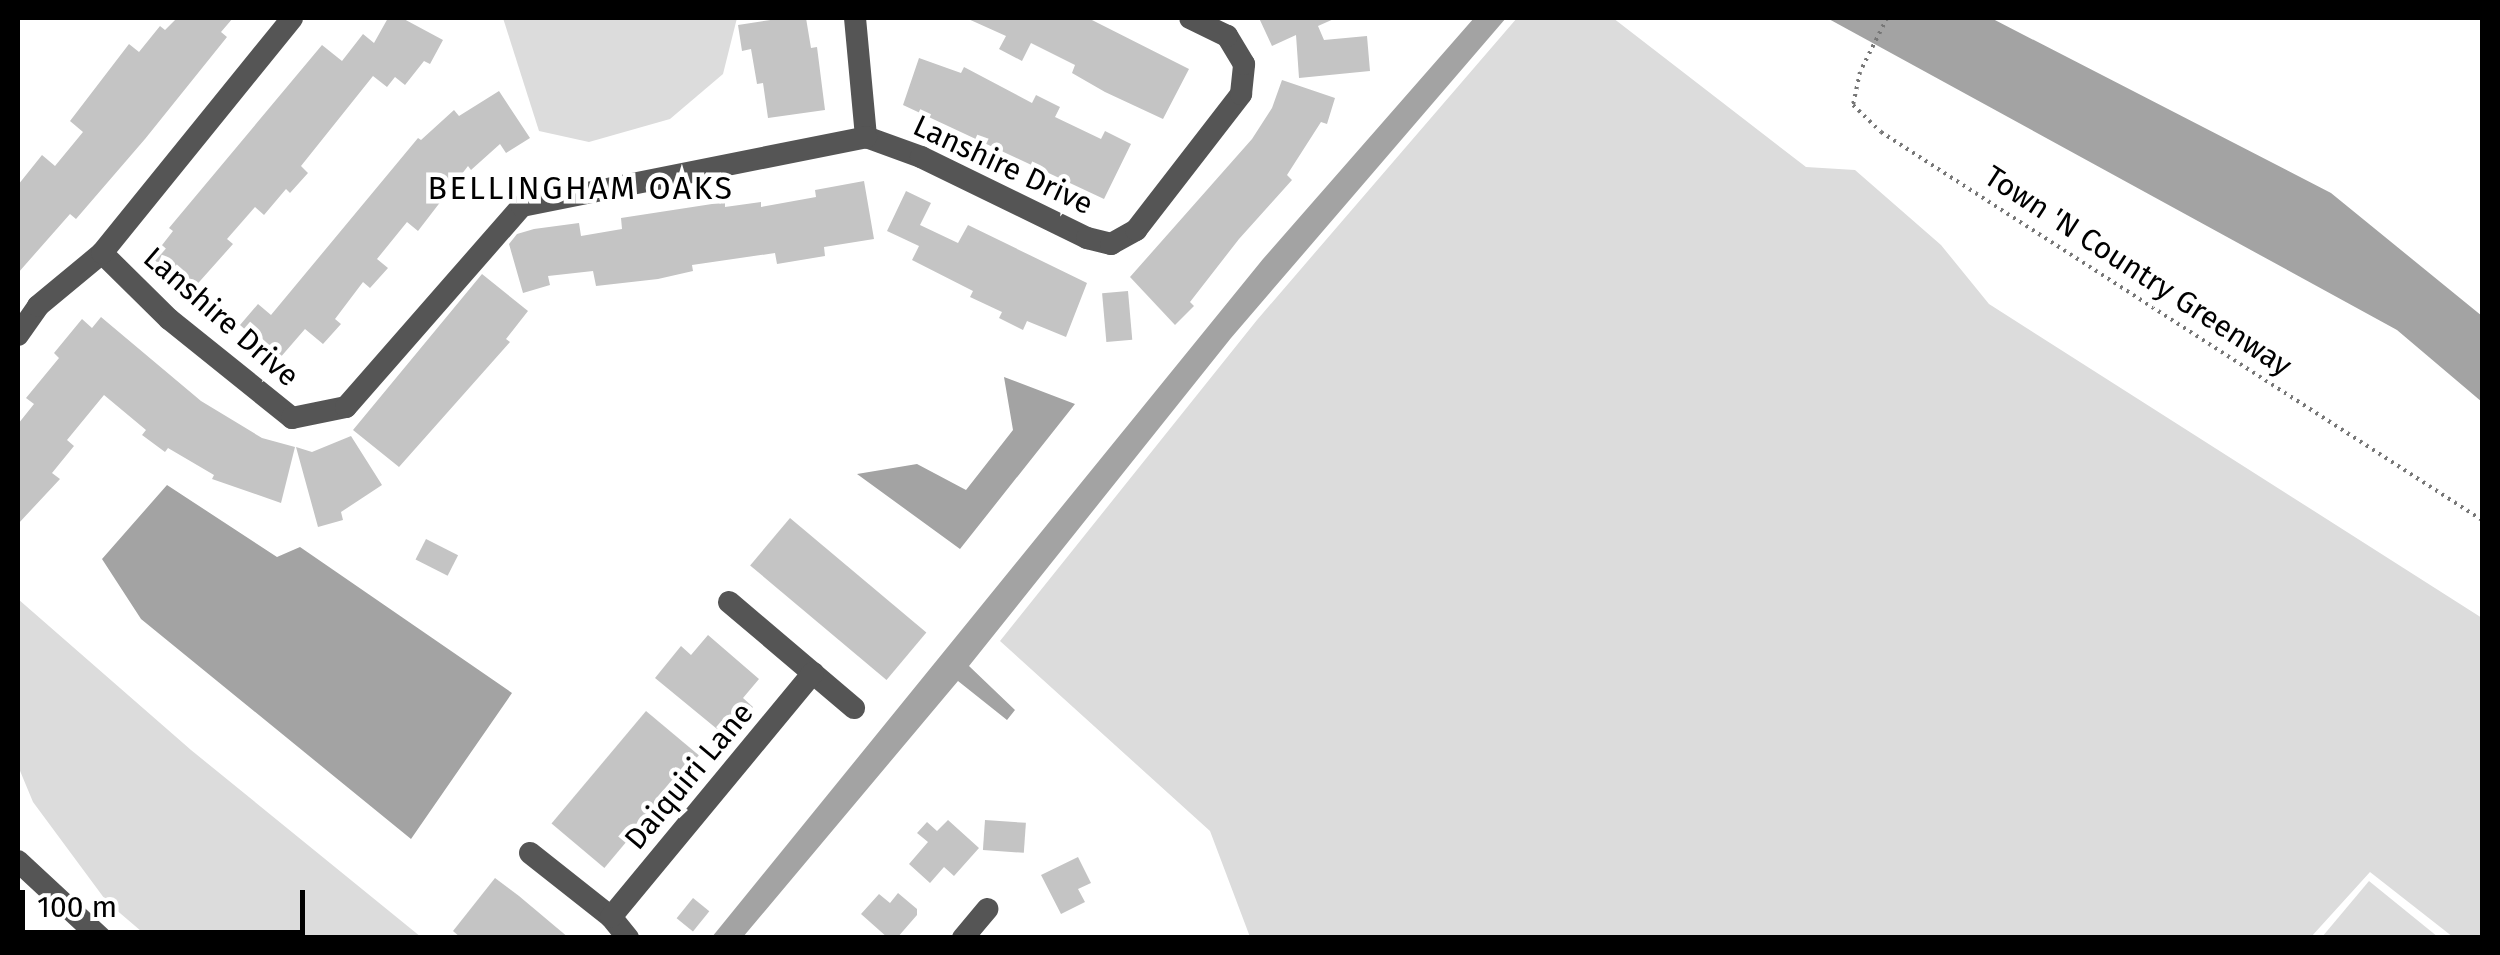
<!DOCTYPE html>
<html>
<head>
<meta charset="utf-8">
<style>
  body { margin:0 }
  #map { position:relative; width:2500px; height:955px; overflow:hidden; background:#fff; font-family:"Fira Sans",sans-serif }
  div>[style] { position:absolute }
  .green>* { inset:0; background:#dcdcdc }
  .water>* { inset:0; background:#a3a3a3 }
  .building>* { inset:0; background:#c4c4c4; transform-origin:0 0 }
  .path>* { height:4px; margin-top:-2px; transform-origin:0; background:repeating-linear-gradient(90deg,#777 0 2.5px,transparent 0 7.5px) }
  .minor>* { height:22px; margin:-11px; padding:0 11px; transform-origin:11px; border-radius:11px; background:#555 }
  span { translate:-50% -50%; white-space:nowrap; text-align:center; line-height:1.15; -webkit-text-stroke:9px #fff; paint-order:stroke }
  .street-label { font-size:30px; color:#000 }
  .neighbourhood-label { font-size:32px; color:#000; letter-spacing:2.5px }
  .frame { position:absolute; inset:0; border:20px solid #000; pointer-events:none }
  .scale { position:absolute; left:20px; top:890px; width:285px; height:45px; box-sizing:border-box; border:5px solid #000; border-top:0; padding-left:12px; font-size:30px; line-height:35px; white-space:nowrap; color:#000; -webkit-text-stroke:8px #fff; paint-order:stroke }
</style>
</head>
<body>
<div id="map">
  <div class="green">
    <i style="clip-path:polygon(503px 18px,737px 18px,723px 74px,670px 119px,589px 142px,539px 131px)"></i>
    <i style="clip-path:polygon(1517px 18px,1613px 18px,1806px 167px,1855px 170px,1941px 245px,1989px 304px,2482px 618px,2482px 937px,2453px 937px,2370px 872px,2311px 937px,1250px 937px,1210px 831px,1000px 641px,1257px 320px)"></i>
    <i style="clip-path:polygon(18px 599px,191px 750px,421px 937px,148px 937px,107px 902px,33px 802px,18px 766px)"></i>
    <i style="clip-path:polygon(2369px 881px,2438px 937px,2322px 937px)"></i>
  </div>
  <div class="water">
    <i style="clip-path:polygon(1474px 18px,1506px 18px,1231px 338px,969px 666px,1015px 710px,1007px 720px,958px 681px,743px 937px,712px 937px,1263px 259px)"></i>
    <i style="clip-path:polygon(1827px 18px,1991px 18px,2331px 193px,2482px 316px,2482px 402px,2397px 330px)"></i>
    <i style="clip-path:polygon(1004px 377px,1075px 404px,960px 549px,857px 474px,917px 464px,966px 490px,1013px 430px)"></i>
    <i style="clip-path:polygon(167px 485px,277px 557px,300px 547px,512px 693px,411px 839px,141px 619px,102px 559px)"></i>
  </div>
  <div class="building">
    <i style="clip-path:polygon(177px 18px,233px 18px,221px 32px,227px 37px,145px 139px,76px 219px,70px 214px,18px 273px,18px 185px,42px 155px,55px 166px,83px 132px,70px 121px,129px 44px,139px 52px,160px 26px,165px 30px)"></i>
    <i style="clip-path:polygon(388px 18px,402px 18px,443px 40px,430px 64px,424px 61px,405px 85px,395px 77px,387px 87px,373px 76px,301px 166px,308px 173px,290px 193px,286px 189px,264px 215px,255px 207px,227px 239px,233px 244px,192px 290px,152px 258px,173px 231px,169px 228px,322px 45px,342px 61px,363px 34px,374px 43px)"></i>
    <i style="clip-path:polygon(784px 18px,806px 18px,811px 48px,817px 47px,825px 110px,768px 118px,763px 83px,757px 84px,751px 49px,742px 51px,738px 25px)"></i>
    <i style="clip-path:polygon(966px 18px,1088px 18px,1189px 69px,1163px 119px,1105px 92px,1072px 73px,1075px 65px,1031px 43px,1022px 61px,999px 49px,1006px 36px)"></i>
    <i style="clip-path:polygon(1259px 18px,1336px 18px,1318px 26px,1324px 40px,1367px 36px,1370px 71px,1299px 78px,1296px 35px,1272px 46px)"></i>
    <i style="clip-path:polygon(919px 58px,961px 73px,964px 67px,1032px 103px,1036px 95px,1060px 107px,1055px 117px,1101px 139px,1105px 131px,1131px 144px,1104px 199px,903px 105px)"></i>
    <i style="clip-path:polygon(1282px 80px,1335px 98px,1327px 124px,1321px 122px,1287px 175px,1292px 180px,1239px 239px,1190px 302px,1194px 306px,1175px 325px,1130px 277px,1252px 139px,1272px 108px)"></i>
    <i style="clip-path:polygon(499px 91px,530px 138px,506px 153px,500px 144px,471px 170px,468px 166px,418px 231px,407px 222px,377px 259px,388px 268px,370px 288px,363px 282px,335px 319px,341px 324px,323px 344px,305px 329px,279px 359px,240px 325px,258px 304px,271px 315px,418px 138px,421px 140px,454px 110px,459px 116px)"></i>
    <i style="clip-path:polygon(864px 181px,874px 239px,824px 247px,825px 256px,777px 264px,775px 253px,692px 265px,693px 271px,658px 279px,596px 286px,593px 271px,548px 276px,550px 285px,523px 293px,509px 244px,517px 234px,534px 229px,579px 223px,581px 236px,622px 229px,621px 218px,725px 202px,725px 207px,761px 202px,761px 207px,816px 197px,815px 190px)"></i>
    <i style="clip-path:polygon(906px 191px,931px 203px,920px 225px,958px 243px,968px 225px,1087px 283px,1066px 337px,1027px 321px,1023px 330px,999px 318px,1002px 312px,970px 297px,973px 291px,912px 260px,919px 246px,887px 231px)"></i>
    <i style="clip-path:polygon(482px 274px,528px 311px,506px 339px,510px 342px,399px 467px,353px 430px)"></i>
    <i style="left:1128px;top:291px;width:49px;height:26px;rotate:85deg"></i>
    <i style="clip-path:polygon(101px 317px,201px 401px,262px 438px,295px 447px,281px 503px,212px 479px,214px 475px,168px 448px,165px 452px,142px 435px,146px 430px,104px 395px,67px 440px,74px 446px,52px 473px,60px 479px,18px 524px,18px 424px,34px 404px,26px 398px,59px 358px,54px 353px,82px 319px,92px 328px)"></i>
    <i style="clip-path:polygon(351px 436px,382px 485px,341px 512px,343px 520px,318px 527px,296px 447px,312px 452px)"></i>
    <i style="left:790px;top:518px;width:178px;height:62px;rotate:40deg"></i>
    <i style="left:426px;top:539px;width:36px;height:23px;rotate:27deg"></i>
    <i style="clip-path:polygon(708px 635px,759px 679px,743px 698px,753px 707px,728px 738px,655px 678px,681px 646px,691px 655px)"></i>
    <i style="left:646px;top:711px;width:69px;height:147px;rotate:40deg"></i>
    <i style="clip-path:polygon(948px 820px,979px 848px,954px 876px,944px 867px,930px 883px,909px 864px,928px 842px,917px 833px,927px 822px,937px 831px)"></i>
    <i style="left:985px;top:820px;width:41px;height:30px;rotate:4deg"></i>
    <i style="clip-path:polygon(1078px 857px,1091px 883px,1078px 889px,1085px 902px,1061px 914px,1041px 875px)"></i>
    <i style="clip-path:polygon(495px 878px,519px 896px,569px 938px,461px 938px,453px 931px)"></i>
    <i style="clip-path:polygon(898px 893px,917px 909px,917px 915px,897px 938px,888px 938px,861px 914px,879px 894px,890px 903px)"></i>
    <i style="left:693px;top:898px;width:21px;height:26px;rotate:39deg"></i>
  </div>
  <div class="path">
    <i style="left:1887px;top:18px;width:60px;rotate:116.6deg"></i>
    <i style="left:1860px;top:72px;width:34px;rotate:102deg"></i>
    <i style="left:1853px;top:105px;width:39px;rotate:44deg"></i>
    <i style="left:1881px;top:132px;width:715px;rotate:32.85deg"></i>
  </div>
  <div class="minor">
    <i style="left:855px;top:18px;width:120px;rotate:84.7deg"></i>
    <i style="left:866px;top:137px;width:59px;rotate:20deg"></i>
    <i style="left:921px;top:157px;width:185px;rotate:26deg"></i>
    <i style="left:1087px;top:238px;width:25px;rotate:14deg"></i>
    <i style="left:1111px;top:244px;width:29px;rotate:-29deg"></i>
    <i style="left:1136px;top:230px;width:172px;rotate:-52.3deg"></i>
    <i style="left:1241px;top:94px;width:30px;rotate:-84deg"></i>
    <i style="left:1244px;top:64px;width:33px;rotate:-121deg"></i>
    <i style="left:1227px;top:36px;width:41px;rotate:-154.1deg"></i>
    <i style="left:102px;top:253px;width:94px;rotate:44.6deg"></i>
    <i style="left:169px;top:319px;width:158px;rotate:38.8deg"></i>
    <i style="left:292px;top:418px;width:55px;rotate:-11.5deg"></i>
    <i style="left:346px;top:407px;width:267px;rotate:-48.8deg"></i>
    <i style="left:522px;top:206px;width:351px;rotate:-11.3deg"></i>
    <i style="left:18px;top:335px;width:35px;rotate:-55deg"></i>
    <i style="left:38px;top:306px;width:83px;rotate:-39.6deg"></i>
    <i style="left:102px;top:253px;width:302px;rotate:-51deg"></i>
    <i style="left:729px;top:602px;width:164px;rotate:40.3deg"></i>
    <i style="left:530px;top:853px;width:103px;rotate:38.3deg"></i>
    <i style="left:611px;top:917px;width:27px;rotate:51deg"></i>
    <i style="left:18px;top:861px;width:113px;rotate:42.9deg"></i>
    <i style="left:611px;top:917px;width:317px;rotate:-50.4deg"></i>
    <i style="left:963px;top:938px;width:38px;rotate:-50deg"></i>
  </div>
  <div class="street-label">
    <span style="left:1003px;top:165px;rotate:25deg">Lanshire Drive</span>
    <span style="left:2138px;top:271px;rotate:33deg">Town 'N Country Greenway</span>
    <span style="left:221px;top:317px;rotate:41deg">Lanshire Drive</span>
    <span style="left:689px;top:776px;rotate:-50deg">Daiquiri Lane</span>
  </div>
  <div class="neighbourhood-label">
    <span style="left:581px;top:188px">BELLINGHAM OAKS</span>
  </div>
  <div class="frame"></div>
  <div class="scale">100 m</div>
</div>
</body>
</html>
